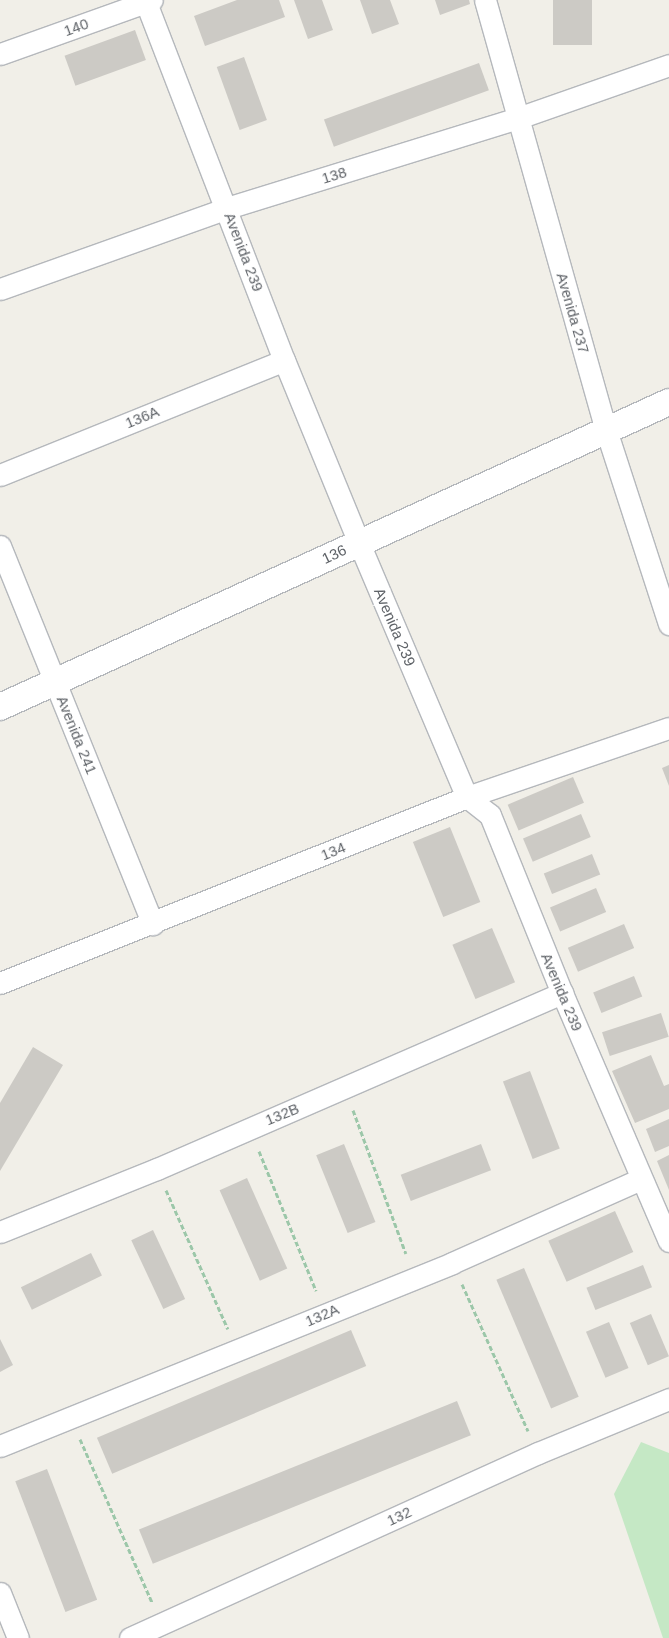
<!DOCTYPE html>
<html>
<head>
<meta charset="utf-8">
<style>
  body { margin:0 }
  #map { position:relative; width:669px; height:1638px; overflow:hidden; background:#f1efe8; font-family:Arial,sans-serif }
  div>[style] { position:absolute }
  .green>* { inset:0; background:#c5e8c5 }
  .building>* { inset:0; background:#cccac5; transform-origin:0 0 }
  .path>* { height:3px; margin-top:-1.5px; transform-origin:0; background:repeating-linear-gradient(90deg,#9cc7a9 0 5px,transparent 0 7.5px) }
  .roads { filter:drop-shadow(1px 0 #b5b8bc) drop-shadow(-1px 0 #b5b8bc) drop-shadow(0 1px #b5b8bc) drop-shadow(0 -1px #b5b8bc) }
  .minor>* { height:21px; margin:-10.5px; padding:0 10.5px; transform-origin:10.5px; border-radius:10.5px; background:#fff }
  .tertiary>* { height:26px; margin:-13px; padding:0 13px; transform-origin:13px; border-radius:13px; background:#fff }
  span { translate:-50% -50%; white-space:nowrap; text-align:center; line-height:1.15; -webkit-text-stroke:4.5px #fff; paint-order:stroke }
  .street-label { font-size:15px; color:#5f6368 }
</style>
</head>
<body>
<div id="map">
  <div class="green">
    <i style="clip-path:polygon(641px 1442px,669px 1453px,669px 1638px,663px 1638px,614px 1494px)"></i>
  </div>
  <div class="building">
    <i style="clip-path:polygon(237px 0,279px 0,285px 17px,205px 46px,194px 16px)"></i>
    <i style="clip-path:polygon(294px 0,322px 0,333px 30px,308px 39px)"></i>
    <i style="clip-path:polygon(360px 0,390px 0,399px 24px,372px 34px)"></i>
    <i style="clip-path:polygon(435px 0,469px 0,470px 4px,440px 15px)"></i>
    <i style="left:553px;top:0;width:39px;height:45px"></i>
    <i style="left:135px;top:30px;width:32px;height:75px;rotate:70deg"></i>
    <i style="left:244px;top:57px;width:67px;height:29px;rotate:70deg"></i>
    <i style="left:479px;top:63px;width:29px;height:165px;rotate:70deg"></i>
    <i style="clip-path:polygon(669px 765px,669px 786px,662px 768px)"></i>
    <i style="left:573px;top:777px;width:28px;height:71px;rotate:67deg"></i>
    <i style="left:581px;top:814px;width:25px;height:63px;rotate:67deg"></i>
    <i style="left:450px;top:827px;width:81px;height:40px;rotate:68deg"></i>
    <i style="left:592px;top:854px;width:22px;height:52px;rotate:68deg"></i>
    <i style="left:596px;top:888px;width:26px;height:50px;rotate:67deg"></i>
    <i style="left:624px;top:924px;width:26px;height:61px;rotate:67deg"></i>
    <i style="left:492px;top:928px;width:59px;height:43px;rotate:67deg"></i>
    <i style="left:634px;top:976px;width:22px;height:44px;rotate:68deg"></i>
    <i style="left:661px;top:1013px;width:25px;height:62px;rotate:72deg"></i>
    <i style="clip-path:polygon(33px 1047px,63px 1065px,0 1171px,0 1103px)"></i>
    <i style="clip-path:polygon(651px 1055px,664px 1086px,669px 1084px,669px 1109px,635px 1123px,612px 1071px)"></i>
    <i style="left:530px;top:1071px;width:83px;height:29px;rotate:69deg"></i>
    <i style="clip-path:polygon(669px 1119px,669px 1146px,655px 1152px,646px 1129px)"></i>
    <i style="left:344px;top:1144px;width:84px;height:30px;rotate:68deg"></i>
    <i style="left:481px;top:1144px;width:28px;height:86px;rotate:69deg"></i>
    <i style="clip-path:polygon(669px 1155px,669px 1190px,657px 1161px)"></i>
    <i style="left:247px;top:1178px;width:99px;height:30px;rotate:66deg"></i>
    <i style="left:615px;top:1211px;width:45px;height:73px;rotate:66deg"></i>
    <i style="left:153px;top:1230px;width:76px;height:24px;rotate:65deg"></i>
    <i style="left:91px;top:1253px;width:25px;height:78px;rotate:64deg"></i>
    <i style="left:643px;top:1265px;width:24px;height:61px;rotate:68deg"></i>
    <i style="left:524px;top:1268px;width:140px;height:30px;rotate:67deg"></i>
    <i style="left:651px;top:1314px;width:46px;height:23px;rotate:67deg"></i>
    <i style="left:609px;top:1322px;width:50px;height:25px;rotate:67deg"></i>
    <i style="left:351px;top:1330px;width:39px;height:276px;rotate:67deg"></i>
    <i style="clip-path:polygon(0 1339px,13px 1365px,0 1372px)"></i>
    <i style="left:457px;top:1401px;width:37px;height:343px;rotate:68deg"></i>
    <i style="left:47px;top:1469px;width:140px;height:34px;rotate:69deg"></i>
  </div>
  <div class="path">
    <i style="left:353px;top:1110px;width:153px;rotate:69.8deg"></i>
    <i style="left:259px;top:1151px;width:151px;rotate:67.8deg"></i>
    <i style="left:166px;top:1190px;width:152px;rotate:66deg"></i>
    <i style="left:462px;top:1284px;width:161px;rotate:65.8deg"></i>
    <i style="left:80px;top:1439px;width:178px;rotate:66.2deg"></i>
  </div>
  <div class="roads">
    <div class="minor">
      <i style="left:145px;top:0;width:386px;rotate:68.9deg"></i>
      <i style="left:284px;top:360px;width:198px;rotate:67.7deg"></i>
      <i style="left:359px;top:543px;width:276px;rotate:67deg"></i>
      <i style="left:467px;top:797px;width:29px;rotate:38deg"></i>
      <i style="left:490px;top:815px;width:192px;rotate:68deg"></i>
      <i style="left:562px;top:993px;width:270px;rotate:66.7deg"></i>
      <i style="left:485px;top:0;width:450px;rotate:74.3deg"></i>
      <i style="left:607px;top:433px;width:201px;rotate:72deg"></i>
      <i style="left:0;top:54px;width:161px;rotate:-19.6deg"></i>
      <i style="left:0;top:289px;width:241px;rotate:-19.6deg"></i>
      <i style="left:227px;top:208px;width:305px;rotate:-17.2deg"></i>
      <i style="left:518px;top:118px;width:160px;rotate:-19.3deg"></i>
      <i style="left:0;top:475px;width:306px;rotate:-22deg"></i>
      <i style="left:0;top:546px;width:408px;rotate:68deg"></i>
      <i style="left:0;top:983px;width:503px;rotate:-21.72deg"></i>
      <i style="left:467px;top:797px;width:213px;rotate:-18.9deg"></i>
      <i style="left:0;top:1232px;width:169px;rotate:-21.9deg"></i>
      <i style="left:157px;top:1169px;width:442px;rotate:-23.5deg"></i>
      <i style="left:0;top:1446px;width:488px;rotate:-22deg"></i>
      <i style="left:452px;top:1263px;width:207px;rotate:-24deg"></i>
      <i style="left:0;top:1593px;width:48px;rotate:68.2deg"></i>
      <i style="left:130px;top:1638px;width:448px;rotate:-24.4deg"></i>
      <i style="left:538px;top:1453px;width:142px;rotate:-22.4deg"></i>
    </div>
    <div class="tertiary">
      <i style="left:0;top:707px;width:735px;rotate:-24.51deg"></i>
    </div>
  </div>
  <div class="street-label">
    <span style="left:76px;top:27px;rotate:-20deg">140</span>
    <span style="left:334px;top:175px;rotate:-17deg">138</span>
    <span style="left:244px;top:252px;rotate:69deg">Avenida 239</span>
    <span style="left:573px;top:313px;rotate:74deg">Avenida 237</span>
    <span style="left:142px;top:417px;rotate:-22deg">136A</span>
    <span style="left:334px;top:554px;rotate:-25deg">136</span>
    <span style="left:395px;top:627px;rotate:67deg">Avenida 239</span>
    <span style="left:77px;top:735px;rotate:68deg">Avenida 241</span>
    <span style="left:333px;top:851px;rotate:-22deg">134</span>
    <span style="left:562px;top:992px;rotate:67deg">Avenida 239</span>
    <span style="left:282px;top:1114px;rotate:-22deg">132B</span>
    <span style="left:322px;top:1315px;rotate:-23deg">132A</span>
    <span style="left:399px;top:1516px;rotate:-25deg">132</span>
  </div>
</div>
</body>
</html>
